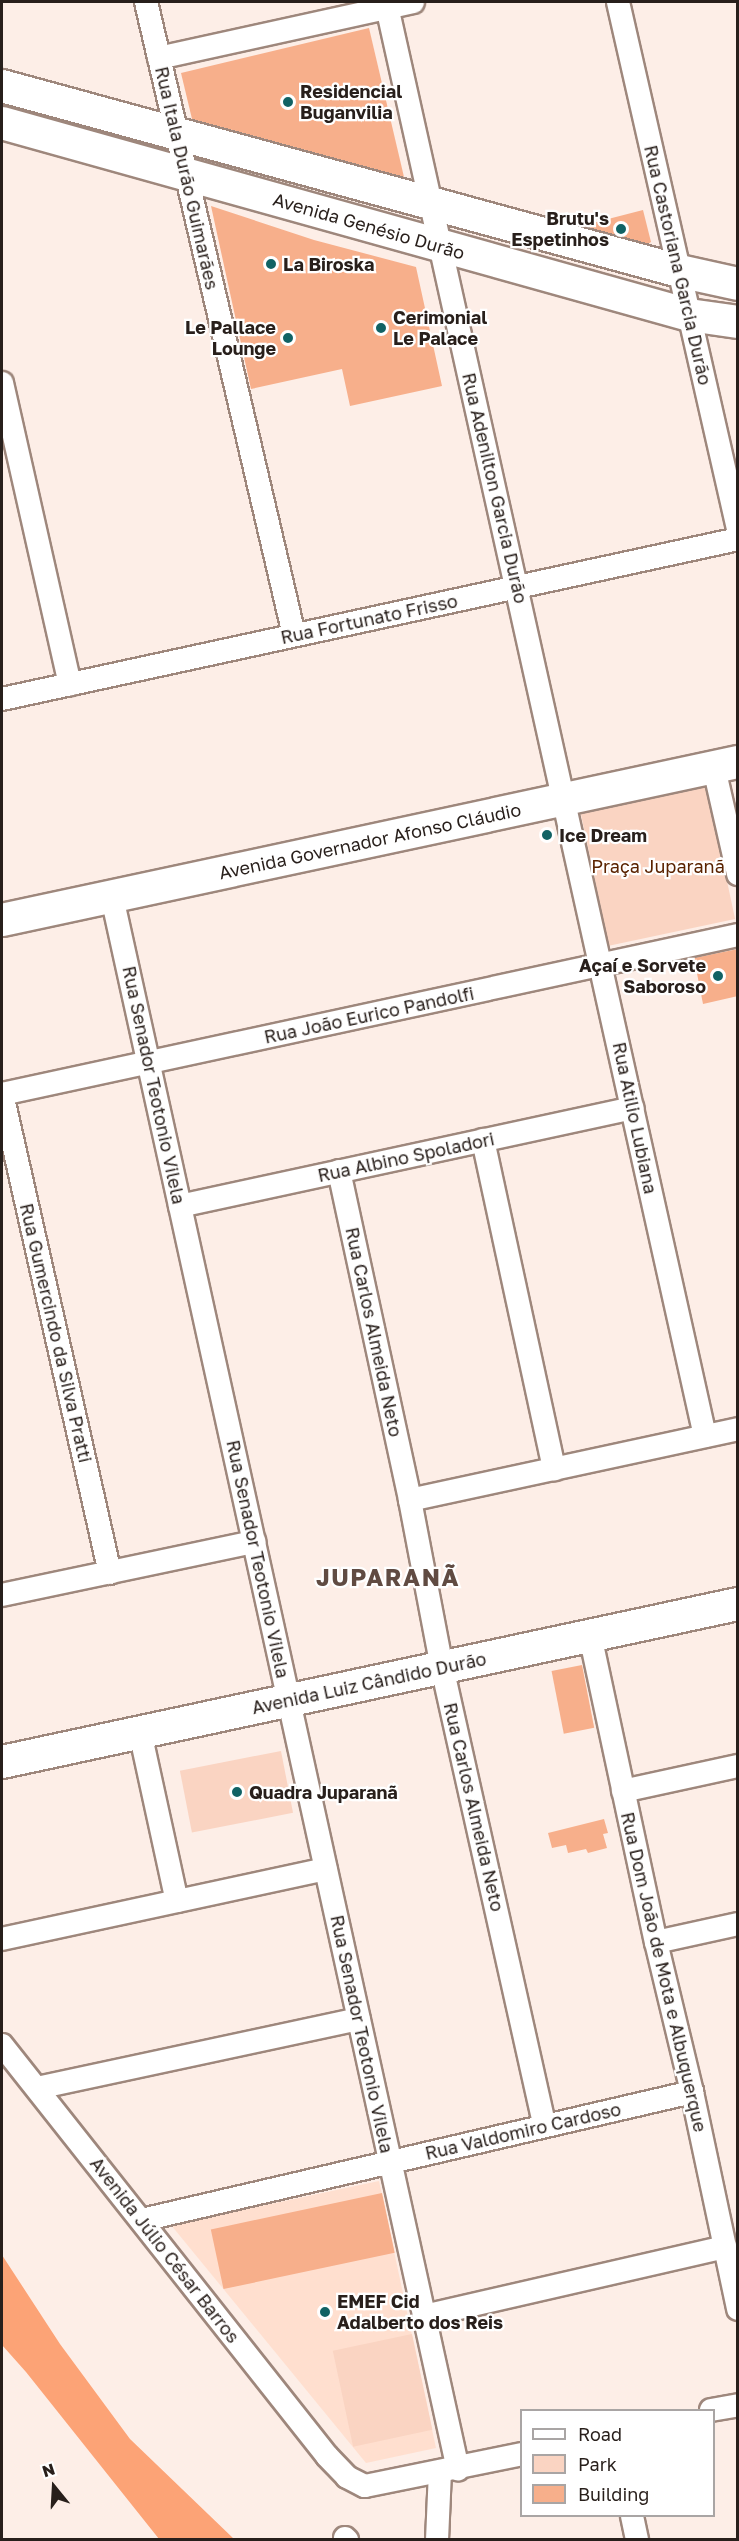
<!DOCTYPE html>
<html>
<head>
<meta charset="utf-8">
<style>
  body { margin:0 }
  #map { position:relative; width:739px; height:2541px; overflow:hidden; background:#fdeee7; font-family:"Golos Text",sans-serif }
  div>[style] { position:absolute }
  .built>* { inset:0; background:#ffdfcf }
  .green>* { inset:0; background:#fad4c2; transform-origin:0 0 }
  .forest>* { inset:0; background:#fca376 }
  .building>* { inset:0; background:#f7af8b; transform-origin:0 0 }
  .roads { filter:drop-shadow(2px 0 #9e877c) drop-shadow(-2px 0 #9e877c) drop-shadow(0 2px #9e877c) drop-shadow(0 -2px #9e877c) }
  .street>* { height:22px; margin:-11px; padding:0 11px; transform-origin:11px; border-radius:11px; background:#fff }
  .secondary>* { height:32px; margin:-16px; padding:0 16px; transform-origin:16px; border-radius:16px; background:#fff }
  .dots>* { width:16px; height:16px; translate:-50% -50%; box-sizing:border-box; border:3px solid #fff; border-radius:50% }
  span { translate:-50% -50%; white-space:nowrap; text-align:center; line-height:1.15; -webkit-text-stroke:4.5px #fff; paint-order:stroke }
  .poi-label { font-size:18px; color:#281f1b; font-weight:700 }
  .left { translate:0 -50%; text-align:left }
  .right { translate:-100% -50%; text-align:right }
  .street-label { font-size:18px; color:#281f1b }
  .park-label { font-size:18px; color:#5a2300 }
  .district-label { font-size:24px; color:#604b42; font-weight:700; letter-spacing:1.5px }
  .frame { position:absolute; inset:0; border:3px solid #281f1b; pointer-events:none }
  .legend { position:absolute; left:520px; top:2409px; width:195px; height:108px; box-sizing:border-box; background:#fff; border:2px solid #a9a5a4; margin:0; padding:8px 10px; list-style:none; font-size:18px; color:#281f1b }
  .legend li { display:flex; align-items:center; gap:12px; height:30px }
  .legend b { width:30px; border:2px solid #a9a5a4 }
  .north { position:absolute; left:24px; top:2457px; width:60px; height:60px; -webkit-text-stroke:4px #fff; paint-order:stroke; rotate:342deg; font-size:16px; font-weight:700; line-height:24px; text-align:center; color:#281f1b }
  .north::after { content:''; display:block; margin:auto; width:21px; height:27px; background:#281f1b; clip-path:polygon(50% 0,100% 100%,50% 72%,0 100%) }
</style>
</head>
<body>
<div id="map">
  <div class="built">
    <i style="clip-path:polygon(379px 2181px,436px 2448px,366px 2463px,171px 2225px)"></i>
  </div>
  <div class="green">
    <i style="left:707px;top:787px;width:135px;height:129px;rotate:78deg"></i>
    <i style="left:281px;top:1751px;width:63px;height:103px;rotate:79deg"></i>
    <i style="left:412px;top:2334px;width:98px;height:81px;rotate:78deg"></i>
  </div>
  <div class="forest">
    <i style="clip-path:polygon(2px 2255px,60px 2344px,130px 2439px,234px 2539px,159px 2539px,26px 2372px,2px 2345px)"></i>
  </div>
  <div class="building">
    <i style="clip-path:polygon(369px 28px,404px 177px,192px 119px,181px 73px)"></i>
    <i style="clip-path:polygon(211px 206px,314px 240px,416px 267px,442px 386px,350px 406px,342px 369px,251px 389px)"></i>
    <i style="clip-path:polygon(643px 210px,651px 242px,648px 244px,581px 226px)"></i>
    <i style="clip-path:polygon(738px 949px,738px 996px,703px 1004px,694px 958px)"></i>
    <i style="left:582px;top:1665px;width:64px;height:31px;rotate:79deg"></i>
    <i style="clip-path:polygon(604px 1819px,608px 1833px,603px 1834px,607px 1848px,588px 1853px,586px 1849px,568px 1853px,566px 1845px,552px 1848px,548px 1833px)"></i>
    <i style="left:382px;top:2193px;width:61px;height:175px;rotate:78deg"></i>
  </div>
  <div class="roads">
    <div class="street">
      <i style="left:146px;top:2px;width:650px;rotate:76.84deg"></i>
      <i style="left:386px;top:2px;width:1469px;rotate:77.46deg"></i>
      <i style="left:618px;top:2px;width:540px;rotate:77.17deg"></i>
      <i style="left:159px;top:58px;width:260px;rotate:-12.4deg"></i>
      <i style="left:2px;top:383px;width:309px;rotate:77.3deg"></i>
      <i style="left:2px;top:699px;width:753px;rotate:-12.26deg"></i>
      <i style="left:714px;top:768px;width:109px;rotate:77.2deg"></i>
      <i style="left:112px;top:897px;width:1610px;rotate:77.59deg"></i>
      <i style="left:2px;top:1094px;width:753px;rotate:-12.19deg"></i>
      <i style="left:2px;top:1094px;width:491px;rotate:77.3deg"></i>
      <i style="left:483px;top:1140px;width:337px;rotate:77.8deg"></i>
      <i style="left:339px;top:1171px;width:337px;rotate:77.8deg"></i>
      <i style="left:410px;top:1500px;width:170px;rotate:79.2deg"></i>
      <i style="left:442px;top:1667px;width:470px;rotate:77.4deg"></i>
      <i style="left:180px;top:1206px;width:463px;rotate:-12.2deg"></i>
      <i style="left:410px;top:1500px;width:336px;rotate:-12.2deg"></i>
      <i style="left:2px;top:1595px;width:258px;rotate:-11.9deg"></i>
      <i style="left:590px;top:1635px;width:314px;rotate:77.9deg"></i>
      <i style="left:656px;top:1942px;width:154px;rotate:76.5deg"></i>
      <i style="left:692px;top:2092px;width:222px;rotate:78deg"></i>
      <i style="left:140px;top:1732px;width:173px;rotate:77.7deg"></i>
      <i style="left:623px;top:1791px;width:118px;rotate:-12.3deg"></i>
      <i style="left:2px;top:1939px;width:331px;rotate:-12.2deg"></i>
      <i style="left:656px;top:1942px;width:84px;rotate:-12.4deg"></i>
      <i style="left:2px;top:2045px;width:524px;rotate:51.66deg"></i>
      <i style="left:327px;top:2456px;width:29px;rotate:46deg"></i>
      <i style="left:347px;top:2477px;width:20px;rotate:27deg"></i>
      <i style="left:365px;top:2486px;width:160px;rotate:-11.5deg"></i>
      <i style="left:37px;top:2088px;width:329px;rotate:-12.1deg"></i>
      <i style="left:142px;top:2220px;width:565px;rotate:-13.1deg"></i>
      <i style="left:424px;top:2316px;width:309px;rotate:-12.9deg"></i>
      <i style="left:711px;top:2410px;width:27px;rotate:-10deg"></i>
      <i style="left:632px;top:2516px;width:25px;rotate:78deg"></i>
      <i style="left:345px;top:2538px;width:3px;rotate:45deg"></i>
      <i style="left:437px;top:2540px;width:68px;rotate:-87.5deg"></i>
    </div>
    <div class="secondary">
      <i style="left:2px;top:86px;width:702px;rotate:15.28deg"></i>
      <i style="left:679px;top:271px;width:60px;rotate:12.4deg"></i>
      <i style="left:2px;top:123px;width:713px;rotate:15.61deg"></i>
      <i style="left:689px;top:315px;width:49px;rotate:8.1deg"></i>
      <i style="left:2px;top:920px;width:753px;rotate:-12.12deg"></i>
      <i style="left:2px;top:1762px;width:753px;rotate:-12.12deg"></i>
    </div>
  </div>
  <div class="dots">
    <i style="left:288px;top:102px;background:#116264"></i>
    <i style="left:621px;top:229px;background:#116264"></i>
    <i style="left:271px;top:264px;background:#116264"></i>
    <i style="left:381px;top:328px;background:#116264"></i>
    <i style="left:288px;top:338px;background:#116264"></i>
    <i style="left:547px;top:835px;background:#116264"></i>
    <i style="left:718px;top:976px;background:#116264"></i>
    <i style="left:237px;top:1792px;background:#116264"></i>
    <i style="left:325px;top:2312px;background:#116264"></i>
  </div>
  <div class="poi-label">
    <span class="left" style="left:300px;top:102px">Residencial<br>Buganvilia</span>
    <span class="right" style="left:609px;top:229px">Brutu's<br>Espetinhos</span>
    <span class="left" style="left:283px;top:264px">La Biroska</span>
    <span class="left" style="left:393px;top:328px">Cerimonial<br>Le Palace</span>
    <span class="right" style="left:276px;top:338px">Le Pallace<br>Lounge</span>
    <span class="left" style="left:559px;top:835px">Ice Dream</span>
    <span class="right" style="left:706px;top:976px">Açaí e Sorvete<br>Saboroso</span>
    <span class="left" style="left:249px;top:1792px">Quadra Juparanã</span>
    <span class="left" style="left:337px;top:2312px">EMEF Cid<br>Adalberto dos Reis</span>
  </div>
  <div class="street-label">
    <span style="left:187px;top:178px;rotate:77deg">Rua Itala Durão Guimarães</span>
    <span style="left:369px;top:226px;rotate:16deg">Avenida Genésio Durão</span>
    <span style="left:678px;top:265px;rotate:77deg">Rua Castoriana Garcia Durão</span>
    <span style="left:495px;top:488px;rotate:77deg">Rua Adenilton Garcia Durão</span>
    <span style="left:369px;top:619px;rotate:-12deg">Rua Fortunato Frisso</span>
    <span style="left:370px;top:841px;rotate:-12deg">Avenida Governador Afonso Cláudio</span>
    <span style="left:369px;top:1015px;rotate:-12deg">Rua João Eurico Pandolfi</span>
    <span style="left:154px;top:1085px;rotate:78deg">Rua Senador Teotonio Vilela</span>
    <span style="left:635px;top:1118px;rotate:78deg">Rua Atilio Lubiana</span>
    <span style="left:406px;top:1157px;rotate:-12deg">Rua Albino Spoladori</span>
    <span style="left:374px;top:1332px;rotate:78deg">Rua Carlos Almeida Neto</span>
    <span style="left:56px;top:1333px;rotate:77deg">Rua Gumercindo da Silva Pratti</span>
    <span style="left:258px;top:1559px;rotate:78deg">Rua Senador Teotonio Vilela</span>
    <span style="left:369px;top:1683px;rotate:-12deg">Avenida Luiz Cândido Durão</span>
    <span style="left:474px;top:1807px;rotate:77deg">Rua Carlos Almeida Neto</span>
    <span style="left:664px;top:1972px;rotate:77deg">Rua Dom João de Mota e Albuquerque</span>
    <span style="left:362px;top:2034px;rotate:78deg">Rua Senador Teotonio Vilela</span>
    <span style="left:523px;top:2131px;rotate:-13deg">Rua Valdomiro Cardoso</span>
    <span style="left:165px;top:2250px;rotate:52deg">Avenida Júlio César Barros</span>
  </div>
  <div class="park-label">
    <span style="left:658px;top:866px">Praça Juparanã</span>
  </div>
  <div class="district-label">
    <span style="left:388px;top:1577px">JUPARANÃ</span>
  </div>
  <div class="frame"></div>
  <ul class="legend">
  <li><b style="height:8px;background:#fff"></b>Road</li>
  <li><b style="height:16px;background:#fad4c2"></b>Park</li>
  <li><b style="height:16px;background:#f7af8b"></b>Building</li>
  </ul>
  <div class="north">N</div>
</div>
</body>
</html>
